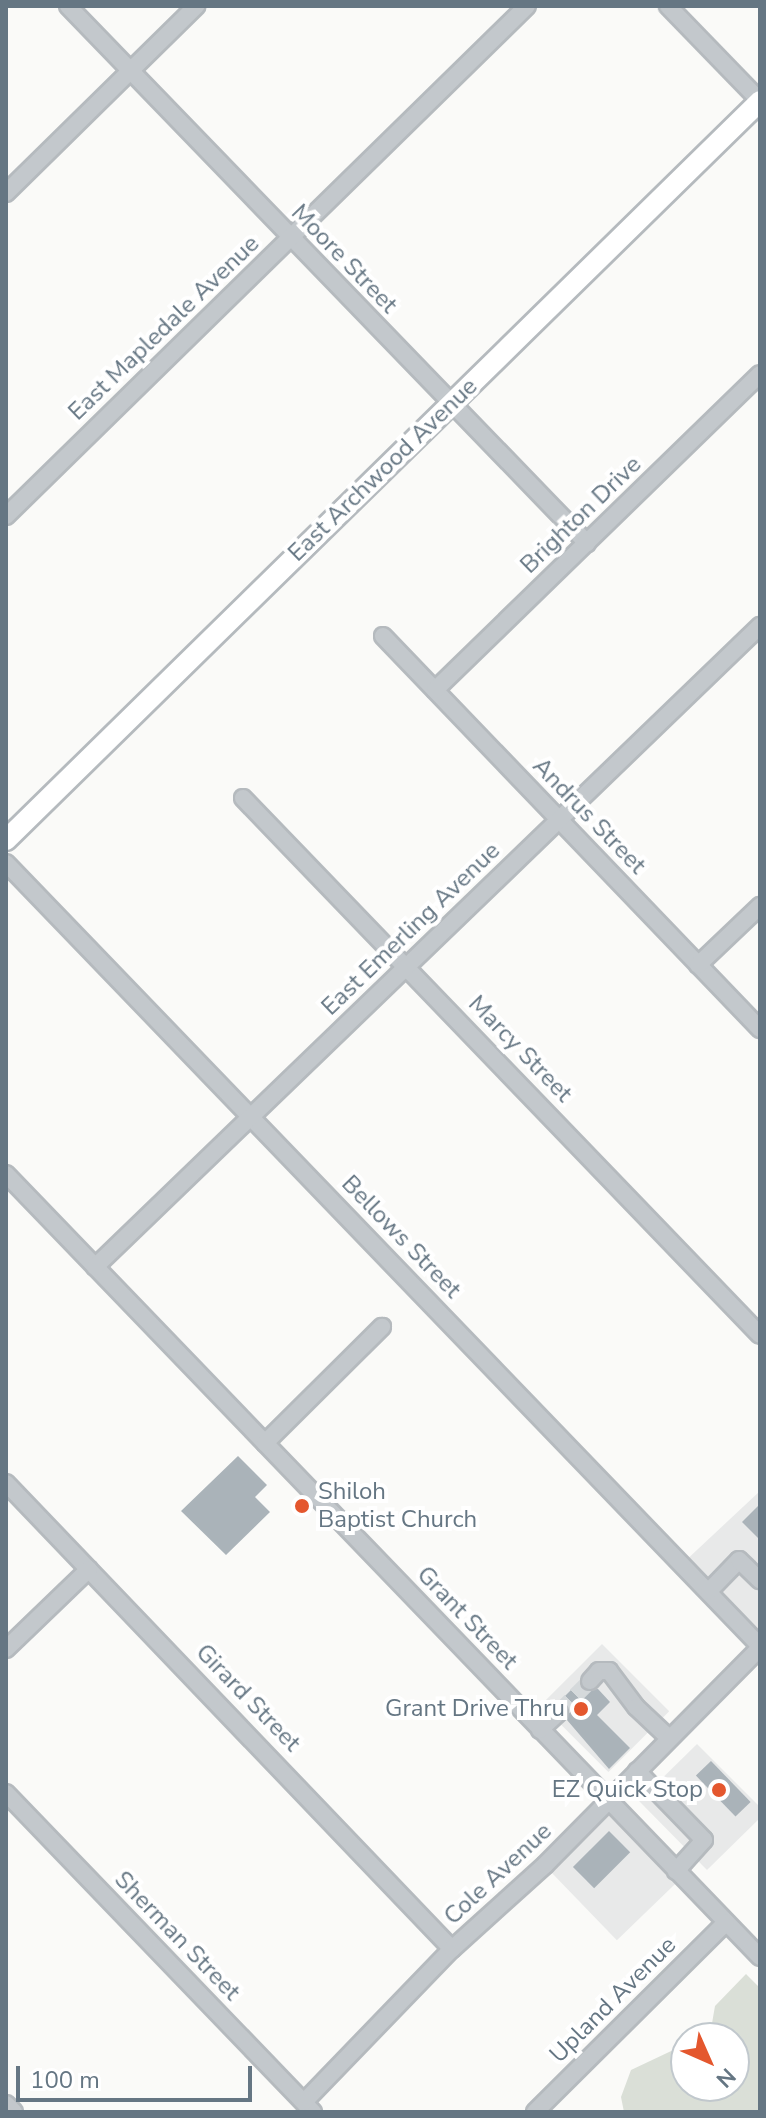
<!DOCTYPE html>
<html>
<head>
<meta charset="utf-8">
<style>
  body { margin:0 }
  #map { position:relative; width:766px; height:2118px; overflow:hidden; background:#fafaf8; font-family:"Nunito Sans",sans-serif }
  div>[style] { position:absolute }
  .built>* { inset:0; background:#e8e9e9; transform-origin:0 0 }
  .green>* { inset:0; background:#dadfd7 }
  .building>* { inset:0; background:#aab3b9; transform-origin:0 0 }
  .minor-tunnel>* { height:16px; margin-top:-8px; transform-origin:0; background:repeating-linear-gradient(90deg,#d5d9db 0 16px,transparent 0 24px) }
  .roads { filter:drop-shadow(2px 0 #b5babe) drop-shadow(-2px 0 #b5babe) drop-shadow(0 2px #b5babe) drop-shadow(0 -2px #b5babe) }
  .minor>* { height:16px; margin:-8px; padding:0 8px; transform-origin:8px; border-radius:8px; background:#c3c8cc }
  .major>* { height:20px; margin:-10px; padding:0 10px; transform-origin:10px; border-radius:10px; background:#fff }
  .dots>* { width:22px; height:22px; translate:-50% -50%; box-sizing:border-box; border:4px solid #fff; border-radius:50% }
  span { translate:-50% -50%; white-space:nowrap; text-align:center; line-height:1.15; -webkit-text-stroke:8px #fff; paint-order:stroke }
  .street-label { font-size:24px; color:#657683 }
  .poi-label { font-size:24px; color:#657683 }
  .left { translate:0 -50%; text-align:left }
  .right { translate:-100% -50%; text-align:right }
  .frame { position:absolute; inset:0; border:8px solid #657683; pointer-events:none }
  .north { position:absolute; left:670px; top:2022px; width:80px; height:80px; box-sizing:border-box; background:#fff; border:2px solid #c1c8cd; border-radius:50%; rotate:135deg; font-size:22px; font-weight:700; line-height:32px; text-align:center; color:#657683 }
  .north::after { content:''; display:block; margin:auto; width:28px; height:36px; background:#e4572e; clip-path:polygon(50% 0,100% 100%,50% 72%,0 100%) }
  .scale { position:absolute; left:16px; top:2066px; width:236px; height:36px; box-sizing:border-box; border:4px solid #657683; border-top:0; padding-left:10px; font-size:24px; line-height:28px; white-space:nowrap; color:#657683; -webkit-text-stroke:6px #fff; paint-order:stroke }
</style>
</head>
<body>
<div id="map">
  <div class="built">
    <i style="clip-path:polygon(760px 1491px,760px 1646px,682px 1564px)"></i>
    <i style="left:602px;top:1644px;width:95px;height:86px;rotate:45deg"></i>
    <i style="clip-path:polygon(697px 1744px,760px 1807px,760px 1818px,707px 1870px,639px 1801px)"></i>
    <i style="left:608px;top:1800px;width:107px;height:91px;rotate:46deg"></i>
  </div>
  <div class="green">
    <i style="clip-path:polygon(746px 1974px,760px 1988px,760px 2112px,624px 2112px,621px 2097px,631px 2070px,686px 2044px,686px 2086px,734px 2086px,734px 2038px,697px 2038px,711px 2029px,715px 2006px)"></i>
  </div>
  <div class="building">
    <i style="clip-path:polygon(238px 1456px,267px 1485px,255px 1497px,270px 1512px,226px 1555px,181px 1511px)"></i>
    <i style="clip-path:polygon(760px 1504px,760px 1540px,742px 1522px)"></i>
    <i style="clip-path:polygon(579px 1682px,583px 1690px,598px 1689px,610px 1702px,597px 1715px,630px 1748px,609px 1769px,567px 1720px,569px 1709px,560px 1701px)"></i>
    <i style="left:711px;top:1761px;width:57px;height:21px;rotate:46deg"></i>
    <i style="left:609px;top:1831px;width:30px;height:51px;rotate:45deg"></i>
  </div>
  <div class="minor-tunnel">
    <i style="left:559px;top:1712px;width:44px;rotate:-45deg"></i>
  </div>
  <div class="roads">
    <div class="minor">
      <i style="left:68px;top:6px;width:747px;rotate:45.98deg"></i>
      <i style="left:668px;top:6px;width:132px;rotate:45.9deg"></i>
      <i style="left:6px;top:193px;width:267px;rotate:-44.5deg"></i>
      <i style="left:6px;top:516px;width:729px;rotate:-44.39deg"></i>
      <i style="left:383px;top:636px;width:545px;rotate:46.19deg"></i>
      <i style="left:435px;top:690px;width:453px;rotate:-44.2deg"></i>
      <i style="left:243px;top:798px;width:745px;rotate:46.09deg"></i>
      <i style="left:6px;top:863px;width:1087px;rotate:46.08deg"></i>
      <i style="left:698px;top:965px;width:86px;rotate:-43.6deg"></i>
      <i style="left:6px;top:1174px;width:1087px;rotate:46.08deg"></i>
      <i style="left:95px;top:1267px;width:924px;rotate:-43.95deg"></i>
      <i style="left:265px;top:1443px;width:165px;rotate:-44.8deg"></i>
      <i style="left:6px;top:1483px;width:645px;rotate:46.26deg"></i>
      <i style="left:709px;top:1591px;width:43px;rotate:-45.9deg"></i>
      <i style="left:739px;top:1560px;width:29px;rotate:44deg"></i>
      <i style="left:6px;top:1649px;width:115px;rotate:-43.9deg"></i>
      <i style="left:590px;top:1681px;width:13px;rotate:-48deg"></i>
      <i style="left:599px;top:1671px;width:10px"></i>
      <i style="left:609px;top:1671px;width:45px;rotate:53.1deg"></i>
      <i style="left:636px;top:1707px;width:45px;rotate:43.2deg"></i>
      <i style="left:540px;top:1730px;width:26px;rotate:-43deg"></i>
      <i style="left:637px;top:1771px;width:96px;rotate:45.8deg"></i>
      <i style="left:704px;top:1840px;width:42px;rotate:132.1deg"></i>
      <i style="left:6px;top:1793px;width:443px;rotate:46.1deg"></i>
      <i style="left:304px;top:2102px;width:213px;rotate:-46deg"></i>
      <i style="left:452px;top:1949px;width:125px;rotate:-42.1deg"></i>
      <i style="left:545px;top:1865px;width:305px;rotate:-45.3deg"></i>
      <i style="left:6px;top:2104px;width:11px;rotate:45deg"></i>
      <i style="left:535px;top:2112px;width:269px;rotate:-44.8deg"></i>
    </div>
    <div class="major">
      <i style="left:6px;top:840px;width:1056px;rotate:-44.42deg"></i>
    </div>
  </div>
  <div class="dots">
    <i style="left:302px;top:1506px;background:#e4572e"></i>
    <i style="left:581px;top:1709px;background:#e4572e"></i>
    <i style="left:719px;top:1790px;background:#e4572e"></i>
  </div>
  <div class="street-label">
    <span style="left:344px;top:259px;rotate:46deg">Moore Street</span>
    <span style="left:164px;top:328px;rotate:-44deg">East Mapledale Avenue</span>
    <span style="left:383px;top:470px;rotate:-44deg">East Archwood Avenue</span>
    <span style="left:581px;top:515px;rotate:-44deg">Brighton Drive</span>
    <span style="left:589px;top:816px;rotate:46deg">Andrus Street</span>
    <span style="left:411px;top:929px;rotate:-44deg">East Emerling Avenue</span>
    <span style="left:520px;top:1049px;rotate:46deg">Marcy Street</span>
    <span style="left:401px;top:1237px;rotate:46deg">Bellows Street</span>
    <span style="left:467px;top:1618px;rotate:46deg">Grant Street</span>
    <span style="left:248px;top:1698px;rotate:46deg">Girard Street</span>
    <span style="left:498px;top:1874px;rotate:-43deg">Cole Avenue</span>
    <span style="left:177px;top:1936px;rotate:46deg">Sherman Street</span>
    <span style="left:613px;top:2000px;rotate:-45deg">Upland Avenue</span>
  </div>
  <div class="poi-label">
    <span class="left" style="left:318px;top:1506px">Shiloh<br>Baptist Church</span>
    <span class="right" style="left:565px;top:1709px">Grant Drive Thru</span>
    <span class="right" style="left:703px;top:1790px">EZ Quick Stop</span>
  </div>
  <div class="frame"></div>
  <div class="north">N</div>
  <div class="scale">100 m</div>
</div>
</body>
</html>
